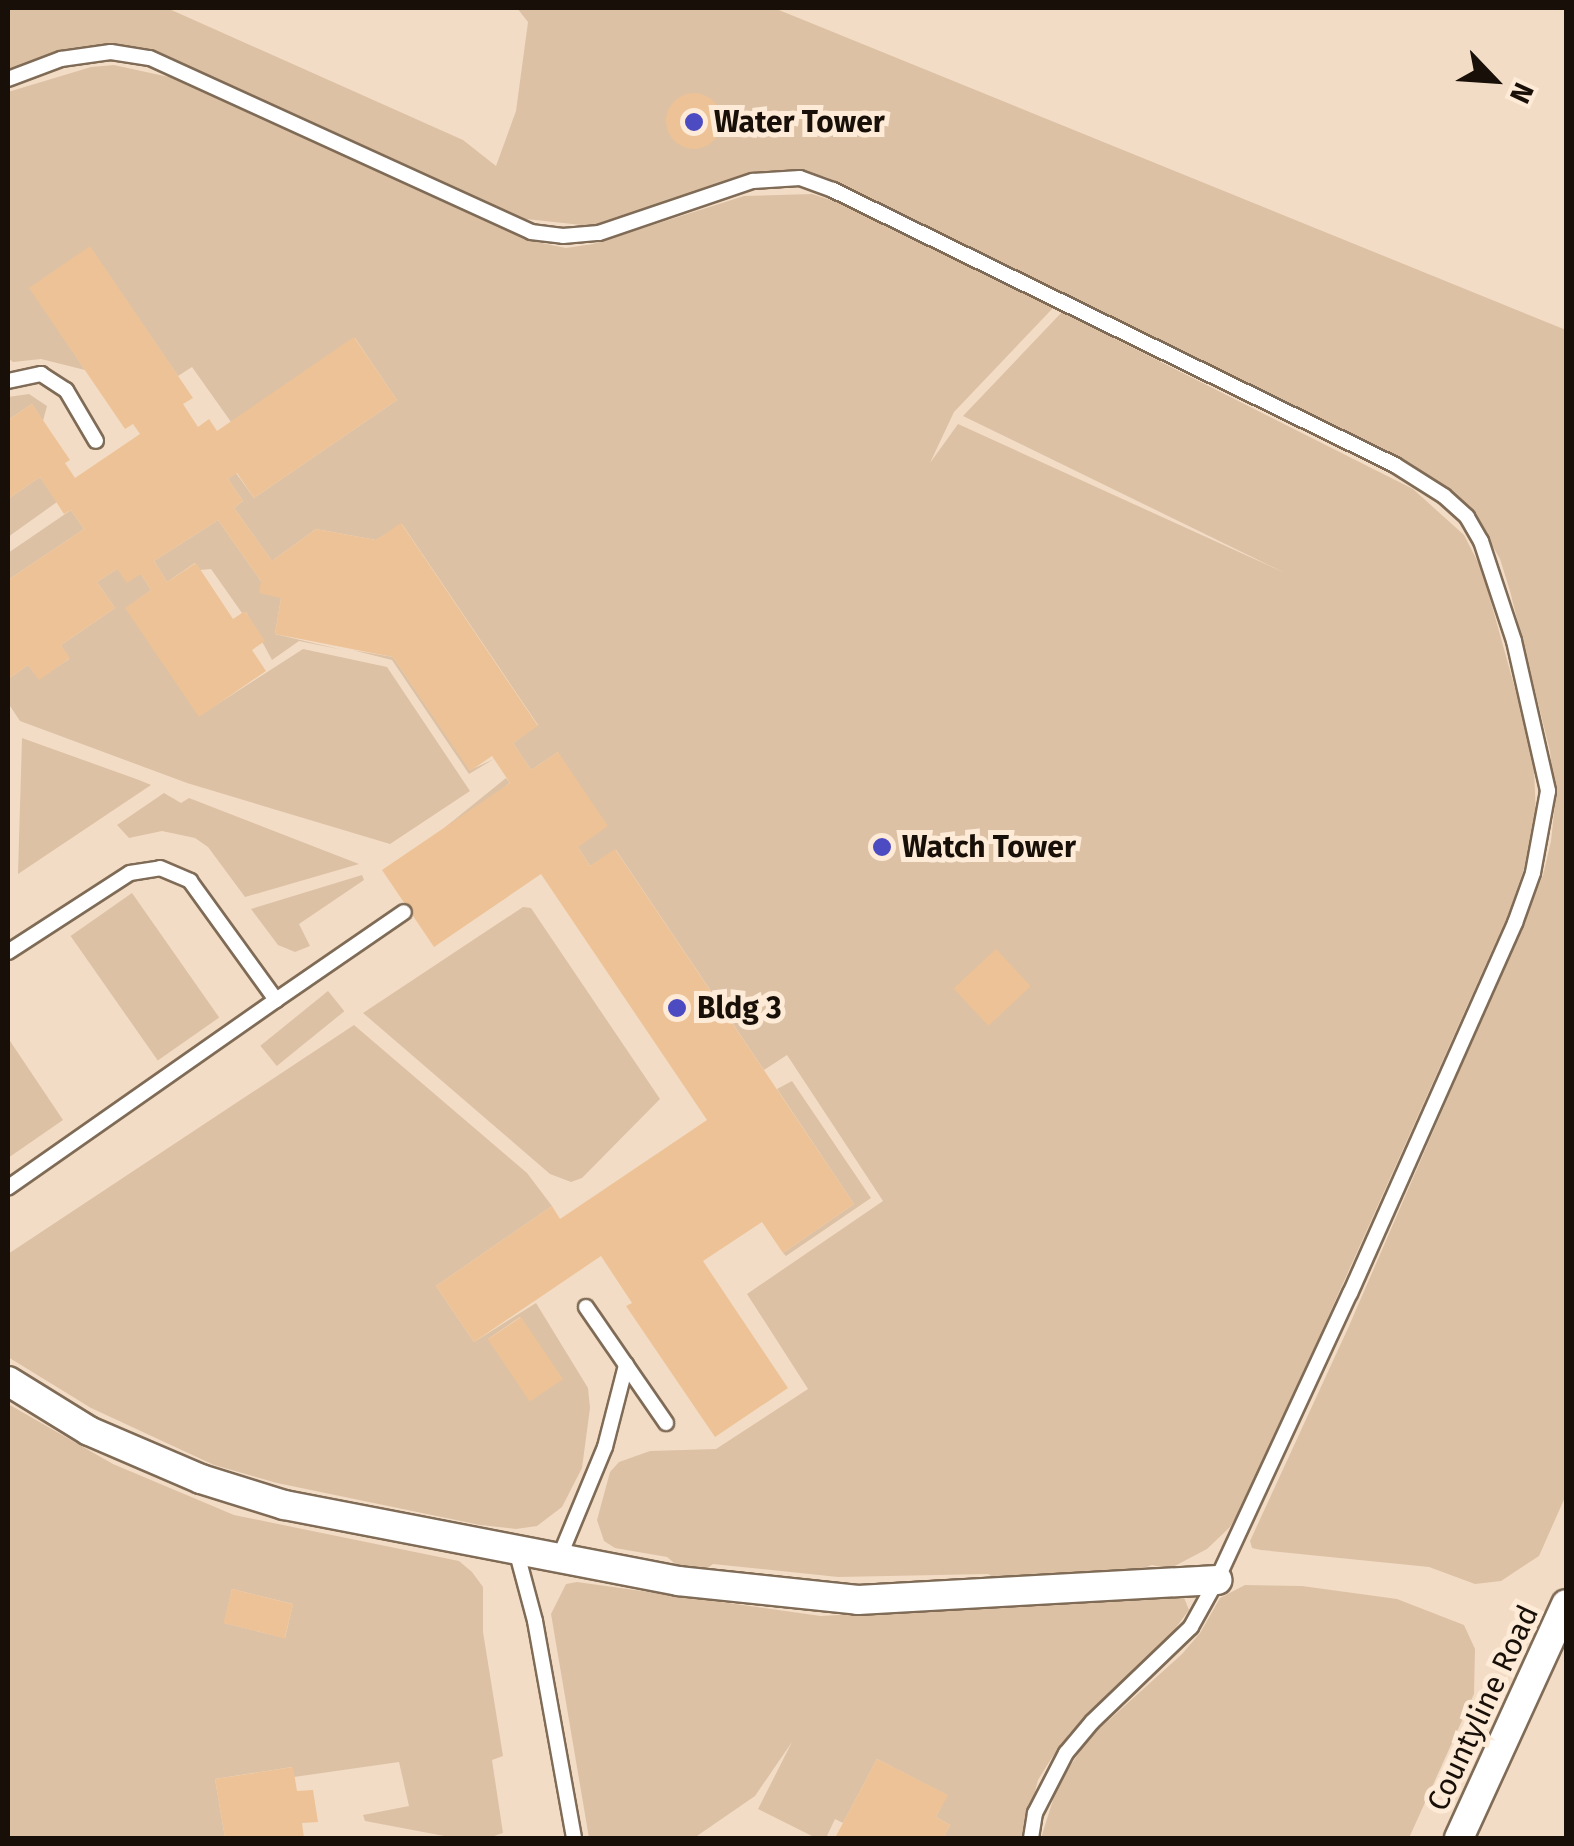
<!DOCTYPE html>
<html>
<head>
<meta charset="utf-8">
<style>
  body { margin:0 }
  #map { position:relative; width:1574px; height:1846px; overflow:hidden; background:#f3dcc5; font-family:"Fira Sans",sans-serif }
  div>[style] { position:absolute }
  .green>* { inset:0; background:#dcc1a5; transform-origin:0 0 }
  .building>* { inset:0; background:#edc296; transform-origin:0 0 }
  .round { border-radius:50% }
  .roads { filter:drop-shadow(2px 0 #7f6b56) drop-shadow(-2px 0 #7f6b56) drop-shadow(0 2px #7f6b56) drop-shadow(0 -2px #7f6b56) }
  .service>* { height:14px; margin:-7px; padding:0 7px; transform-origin:7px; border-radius:7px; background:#fff }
  .minor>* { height:28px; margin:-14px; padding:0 14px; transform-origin:14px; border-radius:14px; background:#fff }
  .dots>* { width:28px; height:28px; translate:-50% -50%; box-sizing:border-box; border:5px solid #fdead7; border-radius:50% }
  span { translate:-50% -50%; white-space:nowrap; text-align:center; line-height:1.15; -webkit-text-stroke:10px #fdead7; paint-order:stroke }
  .poi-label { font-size:30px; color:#181008; font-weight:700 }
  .left { translate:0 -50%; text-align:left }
  .street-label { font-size:30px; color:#181008 }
  .frame { position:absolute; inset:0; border:10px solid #181008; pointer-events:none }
  .north { position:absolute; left:1444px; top:30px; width:100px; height:100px; -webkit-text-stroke:8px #fdead7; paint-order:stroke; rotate:115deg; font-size:28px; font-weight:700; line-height:40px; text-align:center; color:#181008 }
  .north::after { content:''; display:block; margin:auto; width:35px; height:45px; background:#181008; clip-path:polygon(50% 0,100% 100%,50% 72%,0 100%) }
</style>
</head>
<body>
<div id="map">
  <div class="green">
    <i style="clip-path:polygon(8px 8px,167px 8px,463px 140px,496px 166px,516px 111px,528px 22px,517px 8px,774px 8px,1566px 330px,1566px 1495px,1539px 1556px,1501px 1581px,1475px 1584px,1429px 1567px,1261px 1550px,1252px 1548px,1250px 1541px,1349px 1326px,1523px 924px,1543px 875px,1551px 841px,1555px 804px,1550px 751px,1510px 591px,1500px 559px,1470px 506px,1410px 463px,1349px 432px,826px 177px,801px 171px,754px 173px,591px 226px,526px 219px,162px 54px,122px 45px,89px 46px,8px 71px)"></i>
    <i style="clip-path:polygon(114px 65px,178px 79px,537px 242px,566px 248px,593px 244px,744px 196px,812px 194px,849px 206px,1053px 308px,954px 412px,930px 463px,958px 424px,1285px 573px,963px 416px,1062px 312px,1413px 489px,1464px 535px,1482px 570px,1524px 721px,1534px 769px,1536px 816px,1530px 851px,1510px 910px,1247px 1498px,1230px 1527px,1207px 1549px,1169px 1569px,1152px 1565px,1135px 1571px,1029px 1574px,1018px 1581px,1000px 1581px,988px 1574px,838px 1577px,713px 1564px,704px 1571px,684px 1571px,667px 1557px,615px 1548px,604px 1541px,597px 1520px,610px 1472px,619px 1462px,650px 1451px,716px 1449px,808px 1389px,747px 1294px,883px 1201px,787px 1055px,764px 1070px,616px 850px,590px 866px,578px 847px,558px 752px,531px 770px,513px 743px,538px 725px,402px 524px,376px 540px,316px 529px,272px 561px,234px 508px,243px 501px,228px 479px,236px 473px,254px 498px,397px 400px,355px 338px,231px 422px,192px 367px,178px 376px,90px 247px,30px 288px,85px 370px,41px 359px,13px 362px,8px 358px,8px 92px,91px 67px)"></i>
    <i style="clip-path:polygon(29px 394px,47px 406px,43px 421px,32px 404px,8px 420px,8px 397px)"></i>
    <i style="clip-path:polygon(40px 477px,57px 502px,8px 537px,8px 499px)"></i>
    <i style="clip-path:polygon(71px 510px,84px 529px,8px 580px,8px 553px)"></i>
    <i style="clip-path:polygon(218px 520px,261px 581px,281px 598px,275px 634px,343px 650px,299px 641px,272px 660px,246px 612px,242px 613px,211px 569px,200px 570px,195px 563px,167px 582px,154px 561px)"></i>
    <i style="clip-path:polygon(117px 569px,141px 574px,151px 590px,126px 608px,199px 716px,303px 649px,387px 667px,470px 791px,390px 844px,187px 783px,20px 721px,8px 703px,8px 679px,28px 665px,39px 679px,69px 659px,61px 645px,115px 608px,97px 582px)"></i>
    <i style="clip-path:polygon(352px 650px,393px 657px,470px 770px,494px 759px,469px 774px,392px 660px)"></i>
    <i style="clip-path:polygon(22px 738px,139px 780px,151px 785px,18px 874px)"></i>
    <i style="left:506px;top:778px;width:6px;height:78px;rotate:51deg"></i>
    <i style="clip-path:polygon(164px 793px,181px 803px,189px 798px,359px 864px,245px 897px,208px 847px,195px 838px,162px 831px,129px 838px,117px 825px)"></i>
    <i style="clip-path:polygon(362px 875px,364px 880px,299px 924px,310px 946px,295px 952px,278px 945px,251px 909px)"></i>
    <i style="left:132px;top:893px;width:152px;height:75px;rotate:55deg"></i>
    <i style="clip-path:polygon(523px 907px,531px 908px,660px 1099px,582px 1178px,571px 1182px,550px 1174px,363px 1013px)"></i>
    <i style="left:328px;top:991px;width:26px;height:87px;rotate:51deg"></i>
    <i style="clip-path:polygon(evenodd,354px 1025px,527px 1173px,552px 1206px,436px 1286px,474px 1342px,536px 1303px,588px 1388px,590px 1408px,582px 1468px,562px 1507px,537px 1526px,516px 1529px,480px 1525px,277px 1483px,214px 1465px,91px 1408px,8px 1357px,8px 1254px,354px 1025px,520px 1317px,562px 1379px,488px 1339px,520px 1317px)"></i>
    <i style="clip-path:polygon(8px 1038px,63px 1120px,8px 1158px)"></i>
    <i style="clip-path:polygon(792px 1081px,871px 1198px,786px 1256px,783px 1253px,854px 1204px,777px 1089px)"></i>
    <i style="clip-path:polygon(evenodd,8px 1404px,113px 1464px,234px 1515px,459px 1561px,472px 1572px,483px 1587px,483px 1632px,503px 1756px,492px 1760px,503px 1833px,488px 1838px,455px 1838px,365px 1821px,363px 1815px,409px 1806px,399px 1762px,294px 1777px,292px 1767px,215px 1779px,225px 1838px,8px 1838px,8px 1404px,232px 1589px,293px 1604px,285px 1638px,224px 1623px,232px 1589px)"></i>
    <i style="clip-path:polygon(577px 1582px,821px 1616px,1183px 1595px,1189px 1610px,1163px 1645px,1070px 1733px,1051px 1759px,1038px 1780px,1023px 1838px,943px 1838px,950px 1825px,936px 1817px,947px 1795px,877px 1759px,843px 1823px,835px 1819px,826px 1838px,816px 1838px,758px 1809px,792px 1742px,755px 1796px,694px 1838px,589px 1838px,551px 1614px,566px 1584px)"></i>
    <i style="clip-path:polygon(1245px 1585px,1302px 1586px,1397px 1599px,1464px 1625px,1475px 1649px,1474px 1694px,1409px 1838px,1041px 1838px,1058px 1784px,1089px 1738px,1182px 1654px,1200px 1633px,1220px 1598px)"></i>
  </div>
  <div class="building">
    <i class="round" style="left:666px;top:93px;width:56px;height:56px"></i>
    <i style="clip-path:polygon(90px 246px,193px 398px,183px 404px,198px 427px,209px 419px,217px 431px,354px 337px,397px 400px,254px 498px,237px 473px,228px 479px,243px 501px,234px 508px,272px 561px,316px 529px,376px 540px,401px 523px,538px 726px,513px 743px,531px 770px,558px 752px,608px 826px,578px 847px,590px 866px,615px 849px,854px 1204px,783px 1253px,762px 1222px,703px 1261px,788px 1388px,715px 1437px,626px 1306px,632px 1303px,601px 1256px,474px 1342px,436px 1286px,552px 1206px,560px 1219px,707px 1120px,541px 874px,434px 947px,382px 870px,510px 783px,492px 756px,470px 771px,393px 657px,275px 634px,281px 598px,259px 593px,261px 581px,218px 520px,154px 561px,167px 582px,196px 563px,233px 619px,245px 611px,265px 641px,252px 650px,266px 671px,199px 717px,125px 608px,151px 590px,141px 574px,127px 583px,117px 569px,97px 582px,115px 608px,61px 645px,70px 658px,39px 680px,28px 665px,8px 679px,8px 580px,84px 529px,71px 510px,64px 514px,40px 477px,8px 499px,8px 420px,32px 404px,70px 460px,65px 463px,75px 478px,140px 434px,133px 424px,125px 429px,29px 288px)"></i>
    <i style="left:878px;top:833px;width:24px;height:18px;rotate:38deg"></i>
    <i style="left:996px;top:949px;width:51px;height:58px;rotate:47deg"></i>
    <i style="left:521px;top:1317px;width:75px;height:40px;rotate:56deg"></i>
    <i style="left:232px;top:1589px;width:63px;height:35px;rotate:14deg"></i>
    <i style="clip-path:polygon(877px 1759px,948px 1795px,936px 1817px,950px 1825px,943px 1838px,835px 1838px)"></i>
    <i style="clip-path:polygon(293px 1767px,297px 1791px,313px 1790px,318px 1822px,302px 1823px,304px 1838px,225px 1838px,215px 1779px)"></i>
  </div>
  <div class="roads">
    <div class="service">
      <i style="left:8px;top:79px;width:57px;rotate:-20.7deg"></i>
      <i style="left:61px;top:59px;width:50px;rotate:-8deg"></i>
      <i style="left:111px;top:52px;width:39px;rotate:9deg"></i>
      <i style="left:150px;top:58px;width:419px;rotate:24.5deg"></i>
      <i style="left:531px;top:232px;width:32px;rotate:7deg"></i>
      <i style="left:563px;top:236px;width:36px;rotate:-5deg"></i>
      <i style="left:599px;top:233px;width:163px;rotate:-18.7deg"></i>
      <i style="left:753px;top:181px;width:47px;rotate:-3.7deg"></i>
      <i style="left:800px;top:178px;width:35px;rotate:20deg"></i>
      <i style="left:833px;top:190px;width:626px;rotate:26.07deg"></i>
      <i style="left:1395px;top:465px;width:58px;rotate:32.3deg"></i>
      <i style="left:1444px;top:496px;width:31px;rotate:42deg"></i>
      <i style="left:1467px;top:517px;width:28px;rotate:60deg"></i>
      <i style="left:1481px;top:541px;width:105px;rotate:71.7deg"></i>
      <i style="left:1514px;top:641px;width:154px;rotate:77.2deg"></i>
      <i style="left:1548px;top:791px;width:83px;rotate:100.4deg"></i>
      <i style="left:1533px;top:873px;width:53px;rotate:109.8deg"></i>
      <i style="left:1515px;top:923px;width:405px;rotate:114deg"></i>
      <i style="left:1350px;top:1293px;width:316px;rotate:114.9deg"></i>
      <i style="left:1217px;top:1580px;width:54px;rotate:119deg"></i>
      <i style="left:1191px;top:1627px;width:137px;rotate:136.2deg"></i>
      <i style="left:1092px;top:1722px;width:40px;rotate:130deg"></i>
      <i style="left:1066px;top:1753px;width:68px;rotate:117.3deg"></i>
      <i style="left:1035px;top:1813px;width:25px;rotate:99deg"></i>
      <i style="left:8px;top:381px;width:34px;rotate:-12deg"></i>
      <i style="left:41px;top:374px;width:30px;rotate:33deg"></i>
      <i style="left:66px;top:390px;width:59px;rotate:59.5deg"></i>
      <i style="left:8px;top:952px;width:145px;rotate:-32.9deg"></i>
      <i style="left:130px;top:873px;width:30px;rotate:-9deg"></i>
      <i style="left:160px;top:868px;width:33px;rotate:23deg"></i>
      <i style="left:190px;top:881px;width:147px;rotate:54.1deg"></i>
      <i style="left:276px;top:1000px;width:327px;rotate:145deg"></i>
      <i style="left:276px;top:1000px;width:155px;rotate:-34.5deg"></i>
      <i style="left:586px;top:1307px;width:141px;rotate:55.4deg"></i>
      <i style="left:516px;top:1550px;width:73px;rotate:75deg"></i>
      <i style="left:535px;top:1621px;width:220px;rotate:79.8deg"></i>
      <i style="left:559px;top:1558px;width:120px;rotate:-67.5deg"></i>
      <i style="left:605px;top:1447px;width:85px;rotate:-75.6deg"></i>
    </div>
    <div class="minor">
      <i style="left:8px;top:1381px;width:95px;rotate:31.7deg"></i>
      <i style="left:89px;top:1431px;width:122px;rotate:23.2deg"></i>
      <i style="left:201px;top:1479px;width:87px;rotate:17.4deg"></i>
      <i style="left:284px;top:1505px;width:401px;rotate:10.9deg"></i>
      <i style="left:678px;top:1581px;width:181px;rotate:6deg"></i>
      <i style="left:858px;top:1600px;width:360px;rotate:-3.2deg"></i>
      <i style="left:1459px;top:1838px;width:257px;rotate:-65.4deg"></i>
    </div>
  </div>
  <div class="dots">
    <i style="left:694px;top:122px;background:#4c4bc1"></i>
    <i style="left:882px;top:847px;background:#4c4bc1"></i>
    <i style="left:677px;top:1008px;background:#4c4bc1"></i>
  </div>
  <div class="poi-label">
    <span class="left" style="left:714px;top:122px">Water Tower</span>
    <span class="left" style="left:902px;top:847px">Watch Tower</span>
    <span class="left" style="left:697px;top:1008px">Bldg 3</span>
  </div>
  <div class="street-label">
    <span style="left:1483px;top:1708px;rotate:-65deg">Countyline Road</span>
  </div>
  <div class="frame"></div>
  <div class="north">N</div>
</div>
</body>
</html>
